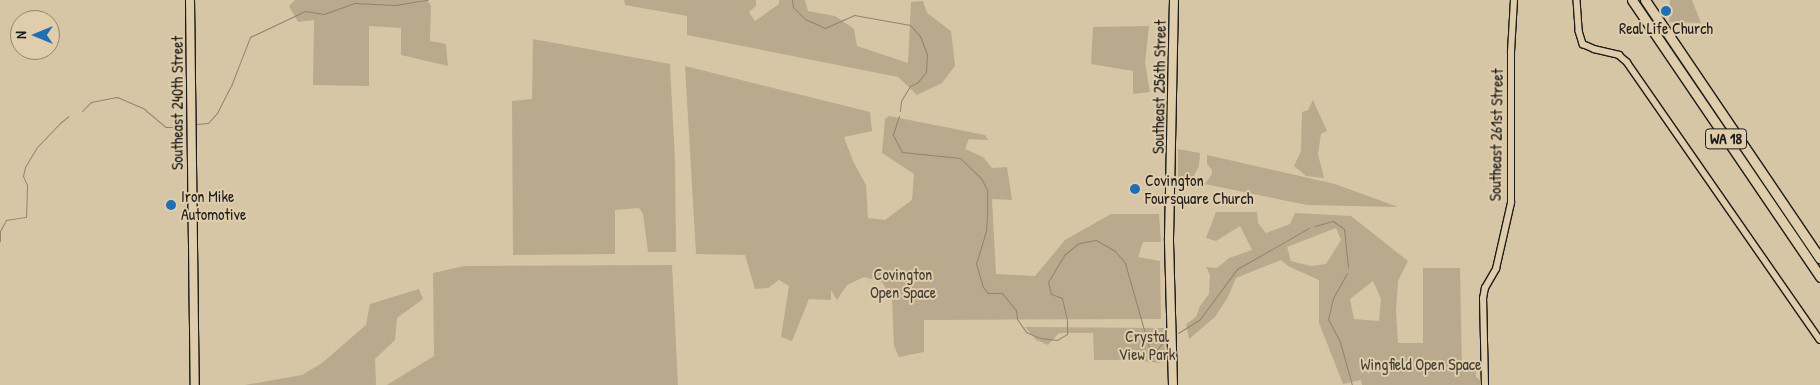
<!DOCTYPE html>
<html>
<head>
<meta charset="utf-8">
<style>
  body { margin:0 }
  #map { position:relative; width:1820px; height:385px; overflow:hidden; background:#d7c6a5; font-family:"Patrick Hand",sans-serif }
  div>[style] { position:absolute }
  .green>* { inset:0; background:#b9aa8e }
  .stream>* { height:1px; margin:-0.5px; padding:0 0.5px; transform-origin:0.5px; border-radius:0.5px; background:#8f8571 }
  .roads { filter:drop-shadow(1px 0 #1c1c1c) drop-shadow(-1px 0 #1c1c1c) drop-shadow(0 1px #1c1c1c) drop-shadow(0 -1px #1c1c1c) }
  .minor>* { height:5.5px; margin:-2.75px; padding:0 2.75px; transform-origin:2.75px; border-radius:2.75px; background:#dfcdab }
  .major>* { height:8px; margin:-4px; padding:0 4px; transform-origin:4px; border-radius:4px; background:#dfcdab }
  .highway>* { height:9px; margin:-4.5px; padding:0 4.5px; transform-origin:4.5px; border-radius:4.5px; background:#dfcdab }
  .dots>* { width:14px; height:14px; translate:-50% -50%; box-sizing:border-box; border:2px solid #dfcdab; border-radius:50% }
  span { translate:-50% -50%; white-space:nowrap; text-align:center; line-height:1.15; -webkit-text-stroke:4px #dfcdab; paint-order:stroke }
  .shield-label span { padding:1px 4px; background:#dfcdab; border:1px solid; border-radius:4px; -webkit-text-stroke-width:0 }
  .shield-label { font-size:15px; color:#1c1c1c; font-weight:700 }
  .poi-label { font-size:16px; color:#1c1c1c }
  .left { translate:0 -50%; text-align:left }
  .street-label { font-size:16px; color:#1c1c1c }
  .park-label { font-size:16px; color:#434038 }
  .north { position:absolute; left:10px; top:10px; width:50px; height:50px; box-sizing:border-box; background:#dfcdab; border:1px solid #918672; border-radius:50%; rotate:270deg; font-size:14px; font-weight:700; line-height:20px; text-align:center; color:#1c1c1c }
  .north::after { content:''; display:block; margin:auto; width:18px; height:22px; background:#1f6fb2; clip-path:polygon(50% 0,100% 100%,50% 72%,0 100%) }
</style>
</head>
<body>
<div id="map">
  <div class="green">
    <i style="clip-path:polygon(295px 0,427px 0,431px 6px,430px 41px,446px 44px,448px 66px,401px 55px,401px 28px,369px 26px,369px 86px,313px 85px,314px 20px,298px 22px,289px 6px)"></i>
    <i style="clip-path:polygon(624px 0,756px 0,756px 6px,749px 12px,755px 21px,779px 4px,779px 0,805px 0,808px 11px,835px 16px,854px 29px,857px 46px,908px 63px,911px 2px,923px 1px,927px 13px,951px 31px,955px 66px,942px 83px,917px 95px,898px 77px,687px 35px,687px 16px,625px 5px)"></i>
    <i style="clip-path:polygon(1670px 0,1692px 0,1701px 23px,1669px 22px)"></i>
    <i style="clip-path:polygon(1149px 26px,1145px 63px,1150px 92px,1133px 94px,1133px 71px,1091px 64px,1093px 27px)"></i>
    <i style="clip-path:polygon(533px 39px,670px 64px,675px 161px,676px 252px,648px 252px,643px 214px,639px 208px,615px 210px,615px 254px,513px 255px,512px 101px,532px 99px)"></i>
    <i style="clip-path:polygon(685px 66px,870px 112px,872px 131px,844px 137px,853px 161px,866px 185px,868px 218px,885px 220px,912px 200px,914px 174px,882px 153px,885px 119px,889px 116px,985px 135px,988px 140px,969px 139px,965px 149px,983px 157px,992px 168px,1007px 167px,1012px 200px,992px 199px,996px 274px,1035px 276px,1065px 240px,1111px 214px,1159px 214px,1161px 242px,1143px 242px,1138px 257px,1160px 261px,1161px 319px,924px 320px,924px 352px,899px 357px,894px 346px,892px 299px,882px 282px,864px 277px,847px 285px,837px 300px,831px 290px,831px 300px,809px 299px,792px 341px,781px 337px,789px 286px,779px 280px,768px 288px,755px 289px,745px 255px,696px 254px)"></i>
    <i style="clip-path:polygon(1313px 100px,1327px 131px,1321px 134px,1318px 154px,1324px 178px,1306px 176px,1294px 166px,1301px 151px,1302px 112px,1308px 110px)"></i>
    <i style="clip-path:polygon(1178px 149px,1200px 153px,1199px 166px,1194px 175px,1200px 183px,1178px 178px)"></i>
    <i style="clip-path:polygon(1207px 155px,1335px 184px,1398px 207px,1307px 205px,1205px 184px,1212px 174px,1212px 170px,1207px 164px)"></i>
    <i style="clip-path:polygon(evenodd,1216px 212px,1257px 212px,1258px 223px,1266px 233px,1290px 224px,1295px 213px,1351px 216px,1408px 261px,1398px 281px,1396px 311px,1398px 343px,1423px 343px,1423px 268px,1460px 268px,1462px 370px,1476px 370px,1476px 377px,1480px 380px,1480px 385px,1362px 385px,1361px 380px,1343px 384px,1319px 323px,1319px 280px,1288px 266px,1281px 260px,1236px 278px,1227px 299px,1215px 317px,1189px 339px,1186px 324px,1196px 317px,1200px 306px,1209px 294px,1210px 275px,1206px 267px,1217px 268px,1229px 258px,1252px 250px,1240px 226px,1216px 241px,1206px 238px,1216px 212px,1336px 228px,1341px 240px,1326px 264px,1311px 266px,1291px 261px,1287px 247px,1336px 228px,1216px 212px,1373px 281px,1381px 299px,1379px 321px,1354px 319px,1350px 299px,1373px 281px)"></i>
    <i style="clip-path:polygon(672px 265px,678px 385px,387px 385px,434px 356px,433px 273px,464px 266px)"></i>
    <i style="clip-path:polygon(419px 289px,423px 299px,397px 318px,395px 340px,375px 359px,376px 385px,245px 385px,302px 375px,322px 363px,366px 325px,370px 304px)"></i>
    <i style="clip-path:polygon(1025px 327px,1164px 328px,1165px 359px,1160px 363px,1131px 360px,1094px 360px,1093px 333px,1059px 333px,1048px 345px,1036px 340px)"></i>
  </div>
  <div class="stream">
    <i style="left:792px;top:0;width:7px;rotate:82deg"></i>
    <i style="left:793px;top:7px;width:17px;rotate:45deg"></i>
    <i style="left:805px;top:19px;width:22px;rotate:24deg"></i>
    <i style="left:825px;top:28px;width:32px;rotate:-24deg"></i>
    <i style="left:854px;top:15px;width:57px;rotate:10.1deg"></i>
    <i style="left:910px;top:25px;width:15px;rotate:48deg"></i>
    <i style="left:920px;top:36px;width:19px;rotate:69deg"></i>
    <i style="left:927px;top:54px;width:18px;rotate:93deg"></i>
    <i style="left:926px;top:72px;width:13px;rotate:129deg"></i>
    <i style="left:918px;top:82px;width:9px;rotate:153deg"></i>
    <i style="left:910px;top:86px;width:17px;rotate:121deg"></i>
    <i style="left:901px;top:101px;width:10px;rotate:96deg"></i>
    <i style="left:82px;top:111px;width:13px;rotate:-45deg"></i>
    <i style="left:91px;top:102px;width:26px;rotate:-11deg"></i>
    <i style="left:117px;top:97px;width:28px;rotate:23deg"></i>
    <i style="left:143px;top:108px;width:30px;rotate:40deg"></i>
    <i style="left:166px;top:127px;width:18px"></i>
    <i style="left:899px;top:116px;width:20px;rotate:108deg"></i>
    <i style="left:893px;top:135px;width:19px;rotate:62deg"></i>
    <i style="left:902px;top:152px;width:58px;rotate:5.9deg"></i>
    <i style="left:960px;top:158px;width:29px;rotate:44deg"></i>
    <i style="left:981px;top:178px;width:13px;rotate:63deg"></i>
    <i style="left:987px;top:190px;width:23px;rotate:90deg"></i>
    <i style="left:987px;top:213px;width:18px;rotate:93deg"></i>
    <i style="left:986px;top:231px;width:34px;rotate:107deg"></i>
    <i style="left:976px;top:263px;width:25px;rotate:74deg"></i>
    <i style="left:983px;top:287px;width:8px;rotate:50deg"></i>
    <i style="left:988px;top:293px;width:14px"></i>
    <i style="left:1002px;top:293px;width:22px;rotate:51deg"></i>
    <i style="left:1016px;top:310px;width:9px;rotate:84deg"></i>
    <i style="left:1017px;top:319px;width:16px;rotate:55deg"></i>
    <i style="left:1026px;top:332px;width:15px;rotate:23deg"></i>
    <i style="left:1040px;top:338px;width:17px;rotate:7deg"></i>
    <i style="left:1057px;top:340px;width:12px;rotate:-31deg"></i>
    <i style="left:1067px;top:334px;width:14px;rotate:-90deg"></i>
    <i style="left:1067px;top:320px;width:23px;rotate:-103deg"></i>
    <i style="left:1062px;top:298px;width:12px;rotate:-160deg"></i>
    <i style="left:1051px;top:294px;width:12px;rotate:-104deg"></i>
    <i style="left:1048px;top:282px;width:31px;rotate:-59deg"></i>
    <i style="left:1064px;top:255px;width:19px;rotate:-39deg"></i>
    <i style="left:1079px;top:243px;width:17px;rotate:-10deg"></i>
    <i style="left:1096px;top:240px;width:22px;rotate:30deg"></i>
    <i style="left:1115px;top:251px;width:16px;rotate:50deg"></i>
    <i style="left:1125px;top:263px;width:91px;rotate:74.1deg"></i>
    <i style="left:1150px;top:351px;width:5px;rotate:11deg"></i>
    <i style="left:1155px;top:352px;width:13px;rotate:-51deg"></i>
    <i style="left:196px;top:124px;width:12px;rotate:-5deg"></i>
    <i style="left:208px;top:123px;width:13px;rotate:-48deg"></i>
    <i style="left:217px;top:113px;width:30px;rotate:-63deg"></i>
    <i style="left:231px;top:86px;width:53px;rotate:-68.8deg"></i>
    <i style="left:250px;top:37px;width:61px;rotate:-25.3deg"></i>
    <i style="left:305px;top:11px;width:19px;rotate:9deg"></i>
    <i style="left:324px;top:14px;width:33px;rotate:-20deg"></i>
    <i style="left:355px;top:3px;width:40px;rotate:2.9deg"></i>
    <i style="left:395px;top:5px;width:33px;rotate:-9deg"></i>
    <i style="left:1315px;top:226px;width:19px;rotate:-16deg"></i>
    <i style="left:1333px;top:221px;width:14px;rotate:36deg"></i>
    <i style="left:1344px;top:229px;width:39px;rotate:84deg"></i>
    <i style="left:0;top:241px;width:10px;rotate:-90deg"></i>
    <i style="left:0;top:231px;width:13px;rotate:-61deg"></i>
    <i style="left:6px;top:220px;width:20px;rotate:-9deg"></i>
    <i style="left:26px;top:217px;width:32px;rotate:-88deg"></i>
    <i style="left:27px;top:185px;width:10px;rotate:-114deg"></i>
    <i style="left:23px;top:176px;width:9px;rotate:-77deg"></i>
    <i style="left:25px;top:167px;width:23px;rotate:-59deg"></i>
    <i style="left:37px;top:147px;width:33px;rotate:-46deg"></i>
    <i style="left:60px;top:123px;width:11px;rotate:-38deg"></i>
    <i style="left:1347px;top:273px;width:29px;rotate:119deg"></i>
    <i style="left:1333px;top:298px;width:22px;rotate:103deg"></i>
    <i style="left:1328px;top:319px;width:26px;rotate:62deg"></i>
    <i style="left:1340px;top:342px;width:45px;rotate:74.4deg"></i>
    <i style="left:1178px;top:333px;width:26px;rotate:-32deg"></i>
    <i style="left:1200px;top:319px;width:62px;rotate:-53.5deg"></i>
    <i style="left:1237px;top:269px;width:83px;rotate:-29.7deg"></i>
  </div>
  <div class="roads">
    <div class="minor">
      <i style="left:1577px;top:0;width:31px;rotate:86deg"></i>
      <i style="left:1579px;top:31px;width:14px;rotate:73deg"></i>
      <i style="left:1583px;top:44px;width:12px;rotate:24deg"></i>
      <i style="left:1594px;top:49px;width:26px;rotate:13deg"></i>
      <i style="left:1619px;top:55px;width:11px;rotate:41deg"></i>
      <i style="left:1627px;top:62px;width:338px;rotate:55.2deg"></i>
      <i style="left:1485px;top:385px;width:86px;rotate:-91.3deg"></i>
      <i style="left:1483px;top:299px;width:11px;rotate:-80deg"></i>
      <i style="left:1485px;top:288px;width:22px;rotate:-60deg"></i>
      <i style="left:1496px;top:269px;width:68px;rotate:-77.2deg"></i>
      <i style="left:1511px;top:203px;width:151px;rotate:-90deg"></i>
      <i style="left:1511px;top:52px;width:52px;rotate:-86.7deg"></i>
    </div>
    <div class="major">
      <i style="left:190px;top:0;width:385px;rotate:89.3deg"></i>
      <i style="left:1173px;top:385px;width:147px;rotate:-91.6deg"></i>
      <i style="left:1169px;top:238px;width:238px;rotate:-88.8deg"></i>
    </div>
    <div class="highway">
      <i style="left:1632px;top:0;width:335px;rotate:55.8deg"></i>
      <i style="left:1645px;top:0;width:312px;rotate:55.9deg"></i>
    </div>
  </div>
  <div class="dots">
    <i style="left:1666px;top:11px;background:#1f6fb2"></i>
    <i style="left:1135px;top:189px;background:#1f6fb2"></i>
    <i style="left:171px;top:205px;background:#1f6fb2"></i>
  </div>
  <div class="shield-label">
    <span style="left:1726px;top:139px">WA 18</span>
  </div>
  <div class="poi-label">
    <span style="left:1666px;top:28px">Real Life Church</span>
    <span class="left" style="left:1145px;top:189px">Covington<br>Foursquare Church</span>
    <span class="left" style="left:181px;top:205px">Iron Mike<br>Automotive</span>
  </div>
  <div class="street-label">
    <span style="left:1159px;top:87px;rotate:-89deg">Southeast 256th Street</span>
    <span style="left:177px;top:103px;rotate:-90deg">Southeast 240th Street</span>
    <span style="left:1496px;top:135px;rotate:-89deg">Southeast 261st Street</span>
  </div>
  <div class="park-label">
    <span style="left:903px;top:283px">Covington<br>Open Space</span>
    <span style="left:1147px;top:345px">Crystal<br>View Park</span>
    <span style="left:1421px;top:364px">Wingfield Open Space</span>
  </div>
  <div class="north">N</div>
</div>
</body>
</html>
